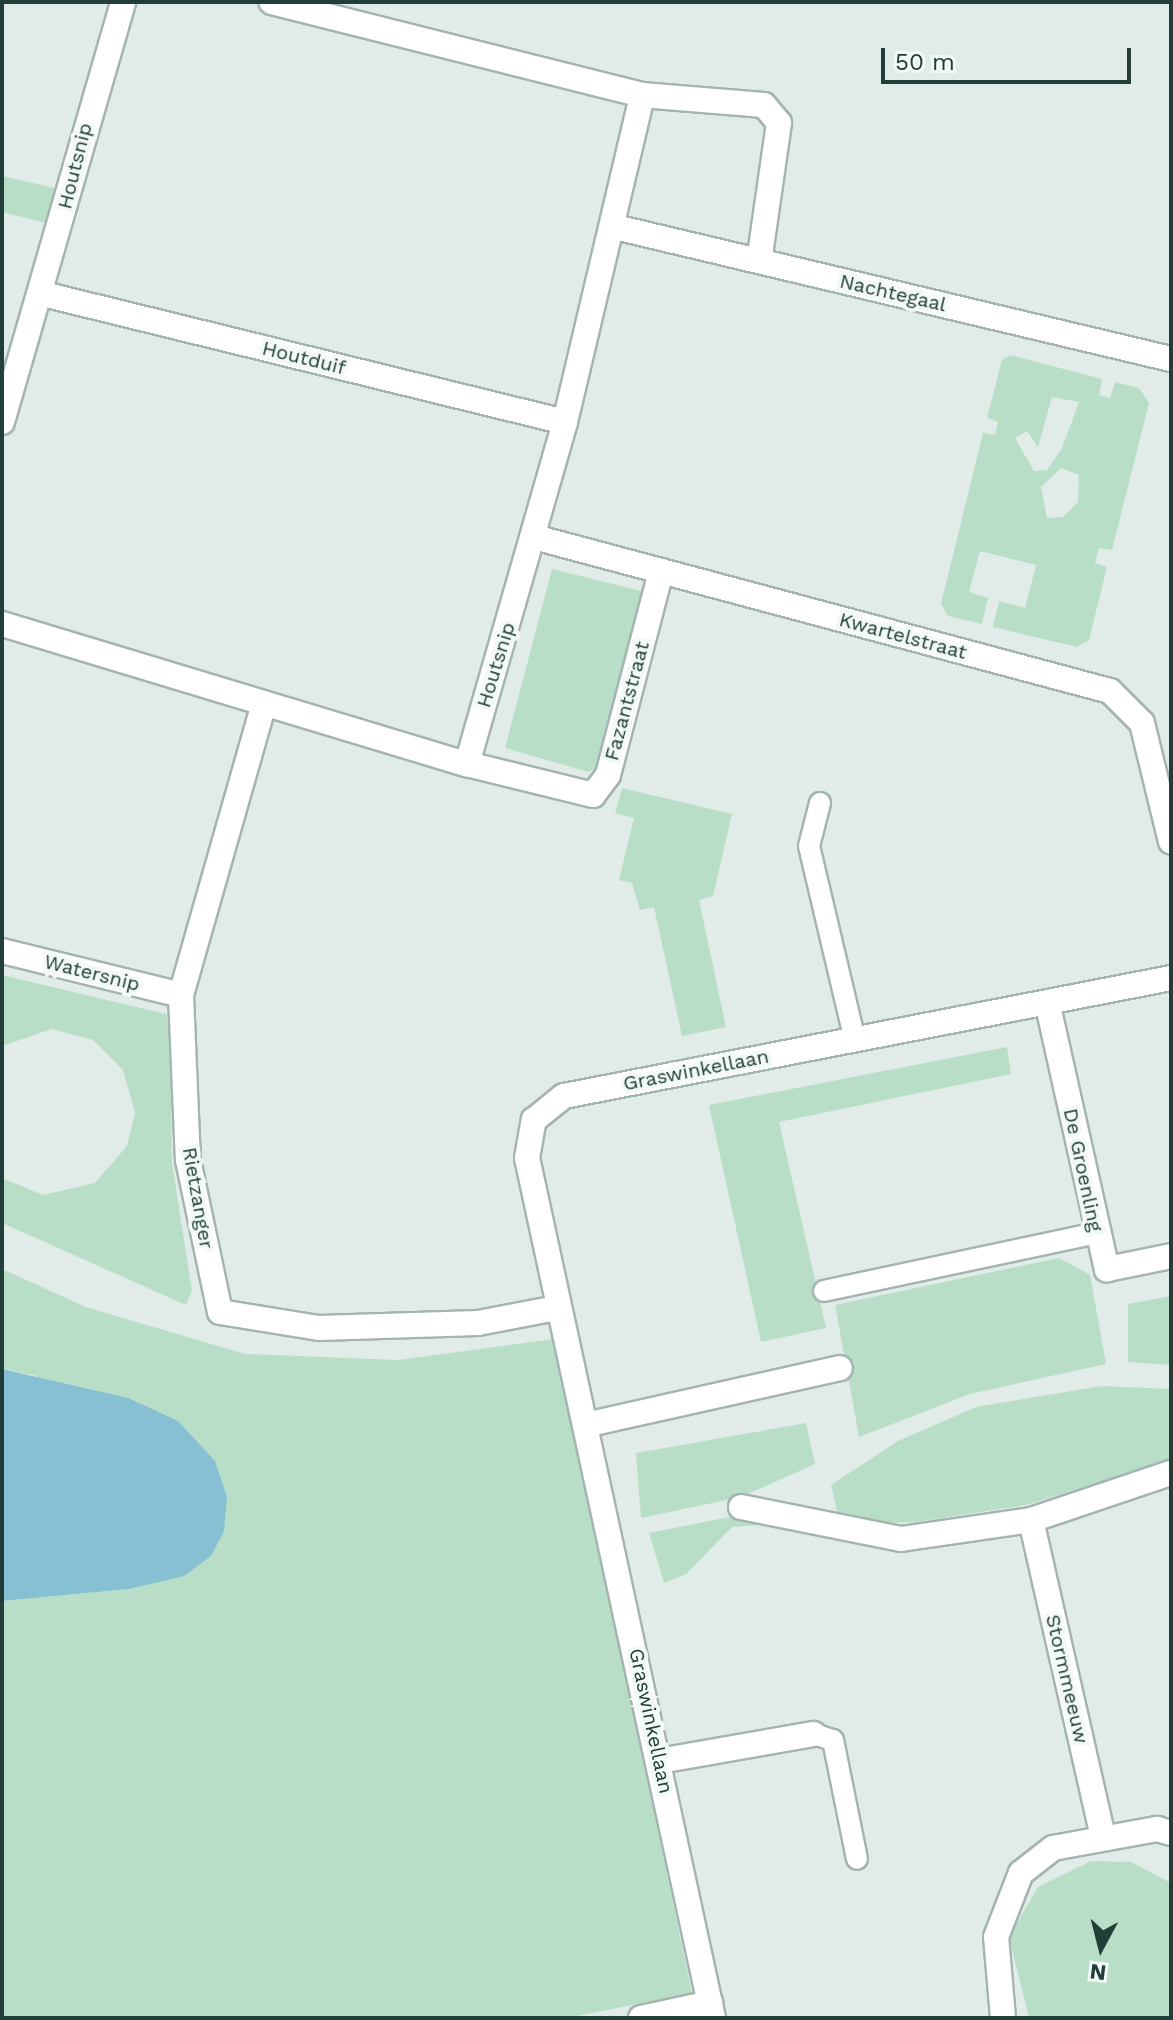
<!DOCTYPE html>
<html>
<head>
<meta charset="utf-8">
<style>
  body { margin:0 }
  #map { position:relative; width:1173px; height:2020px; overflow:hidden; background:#e1ece8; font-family:"Work Sans",sans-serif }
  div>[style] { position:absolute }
  .green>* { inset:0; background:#b9dec7 }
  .water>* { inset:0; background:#87c0d3 }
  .roads { filter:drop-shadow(2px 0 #a4b4b0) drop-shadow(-2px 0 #a4b4b0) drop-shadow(0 2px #a4b4b0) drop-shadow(0 -2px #a4b4b0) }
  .lane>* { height:20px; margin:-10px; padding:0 10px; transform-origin:10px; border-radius:10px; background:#fff }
  .street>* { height:24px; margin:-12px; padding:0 12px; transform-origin:12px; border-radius:12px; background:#fff }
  span { translate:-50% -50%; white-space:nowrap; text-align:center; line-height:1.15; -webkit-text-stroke:8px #f2f9f6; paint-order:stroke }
  .street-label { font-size:20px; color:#213e38 }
  .frame { position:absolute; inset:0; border:4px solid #213e38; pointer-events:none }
  .north { position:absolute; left:1061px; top:1908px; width:80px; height:80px; -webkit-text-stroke:6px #f2f9f6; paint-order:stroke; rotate:187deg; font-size:22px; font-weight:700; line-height:32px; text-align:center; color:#213e38 }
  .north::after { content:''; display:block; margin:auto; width:28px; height:36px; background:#213e38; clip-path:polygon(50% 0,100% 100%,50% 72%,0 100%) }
  .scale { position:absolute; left:881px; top:48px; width:250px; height:36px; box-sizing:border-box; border:4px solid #213e38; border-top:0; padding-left:10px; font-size:24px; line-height:28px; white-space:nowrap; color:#213e38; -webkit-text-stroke:6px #f2f9f6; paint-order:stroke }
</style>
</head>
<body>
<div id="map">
  <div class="green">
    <i style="clip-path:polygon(2px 176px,59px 189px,49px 224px,2px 212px)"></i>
    <i style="clip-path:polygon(evenodd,1010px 355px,1102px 379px,1099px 395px,1110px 398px,1115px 382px,1139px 388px,1149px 403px,1112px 550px,1099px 548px,1095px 563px,1107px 567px,1089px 640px,1077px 647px,993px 627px,999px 601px,1025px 608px,1036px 565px,980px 551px,969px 592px,988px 598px,982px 624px,948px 616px,941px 604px,983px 433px,995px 435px,998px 422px,987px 418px,1002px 360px,1010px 355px,1052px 397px,1079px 402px,1062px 448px,1047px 470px,1034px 471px,1015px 438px,1027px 431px,1038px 447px,1052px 397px,1010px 355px,1061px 468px,1079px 475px,1078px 502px,1063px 517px,1047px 518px,1041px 487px,1061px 468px)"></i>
    <i style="clip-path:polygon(552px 569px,645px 592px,600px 766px,588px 772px,505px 748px)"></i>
    <i style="clip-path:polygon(622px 788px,732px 814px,713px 896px,699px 900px,726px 1027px,682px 1036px,654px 907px,640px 910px,632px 883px,619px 880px,634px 818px,615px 813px)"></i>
    <i style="clip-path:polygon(2px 975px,170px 1015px,172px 1163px,192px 1291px,186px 1305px,2px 1223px,2px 1178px,43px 1195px,95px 1183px,127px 1146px,135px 1113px,123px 1070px,93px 1040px,52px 1029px,2px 1046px)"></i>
    <i style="clip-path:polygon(1007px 1047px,1011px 1074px,779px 1122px,826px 1328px,761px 1342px,709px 1105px)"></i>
    <i style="clip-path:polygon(1059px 1258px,1090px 1275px,1106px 1364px,970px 1394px,859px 1437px,835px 1305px)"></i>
    <i style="clip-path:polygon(2px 1269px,86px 1307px,245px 1354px,398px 1360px,554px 1339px,692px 1993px,567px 2018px,2px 2018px,2px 1601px,129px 1589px,37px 1376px,2px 1369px)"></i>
    <i style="clip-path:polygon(1171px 1296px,1171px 1365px,1128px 1362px,1128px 1304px)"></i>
    <i style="clip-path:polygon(1102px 1386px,1171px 1389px,1171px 1460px,1026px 1505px,916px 1522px,849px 1524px,837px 1511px,831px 1485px,898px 1441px,976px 1407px)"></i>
    <i style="clip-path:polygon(806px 1423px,815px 1464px,741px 1497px,641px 1518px,636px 1453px)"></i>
    <i style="clip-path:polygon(740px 1515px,784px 1523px,732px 1527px,686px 1574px,664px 1583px,649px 1533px)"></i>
    <i style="clip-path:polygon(1091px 1861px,1131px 1862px,1171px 1883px,1171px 2018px,1029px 2018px,1009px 1937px,1038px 1887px)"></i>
  </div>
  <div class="water">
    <i style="clip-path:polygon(2px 1369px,128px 1398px,178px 1421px,215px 1461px,227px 1497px,224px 1531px,211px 1556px,184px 1576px,129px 1589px,2px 1601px)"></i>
  </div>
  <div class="roads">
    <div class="lane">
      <i style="left:820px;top:803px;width:44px;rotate:104.3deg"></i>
      <i style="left:809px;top:846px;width:199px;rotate:76.7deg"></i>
      <i style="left:824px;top:1291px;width:278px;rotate:-12deg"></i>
      <i style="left:814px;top:1734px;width:20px;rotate:18deg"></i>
      <i style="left:833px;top:1740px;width:121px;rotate:78.6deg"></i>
    </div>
    <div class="street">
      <i style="left:642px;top:95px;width:122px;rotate:4.7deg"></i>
      <i style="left:764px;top:105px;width:23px;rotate:50deg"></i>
      <i style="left:779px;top:123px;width:139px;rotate:98.2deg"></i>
      <i style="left:615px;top:227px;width:571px;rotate:13.36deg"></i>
      <i style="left:43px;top:294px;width:537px;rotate:13.78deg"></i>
      <i style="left:2px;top:422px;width:437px;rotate:-73.9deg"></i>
      <i style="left:534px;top:537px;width:596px;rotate:14.97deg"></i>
      <i style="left:1110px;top:691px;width:45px;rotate:45deg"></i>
      <i style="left:1142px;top:723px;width:122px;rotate:76.3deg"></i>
      <i style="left:2px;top:624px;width:486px;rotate:16.8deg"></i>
      <i style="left:467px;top:764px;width:356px;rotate:-74deg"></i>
      <i style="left:565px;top:422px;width:336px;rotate:-76.7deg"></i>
      <i style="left:642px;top:95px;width:382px;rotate:-165.9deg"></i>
      <i style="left:263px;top:707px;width:299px;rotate:105.9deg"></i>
      <i style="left:181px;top:995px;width:165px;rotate:87.6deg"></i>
      <i style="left:188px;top:1160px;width:155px;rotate:78.1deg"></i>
      <i style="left:220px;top:1312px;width:100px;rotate:9.2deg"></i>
      <i style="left:319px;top:1328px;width:159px;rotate:-1.8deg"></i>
      <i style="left:478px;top:1323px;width:80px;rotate:-10.8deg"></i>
      <i style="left:467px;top:764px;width:130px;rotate:13.8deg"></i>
      <i style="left:593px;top:795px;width:25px;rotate:-53deg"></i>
      <i style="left:608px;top:775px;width:211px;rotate:-75.4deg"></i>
      <i style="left:2px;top:951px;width:184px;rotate:13.8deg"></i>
      <i style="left:1048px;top:1006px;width:270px;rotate:77.4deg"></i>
      <i style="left:1107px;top:1269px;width:65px;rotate:-11.5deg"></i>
      <i style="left:585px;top:1425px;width:261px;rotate:-12.6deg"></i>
      <i style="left:741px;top:1507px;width:163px;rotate:11.3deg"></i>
      <i style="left:901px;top:1539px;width:131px;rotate:-8.3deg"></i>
      <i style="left:1031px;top:1520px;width:148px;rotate:-18.6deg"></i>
      <i style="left:1031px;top:1520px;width:326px;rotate:77.2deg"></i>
      <i style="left:659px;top:1761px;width:157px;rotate:-9.9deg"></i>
      <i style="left:641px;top:2018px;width:71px;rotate:-12.3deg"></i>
      <i style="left:713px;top:2018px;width:880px;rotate:-102.2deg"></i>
      <i style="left:527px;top:1158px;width:39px;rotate:-80deg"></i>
      <i style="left:534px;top:1120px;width:38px;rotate:-39deg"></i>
      <i style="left:564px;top:1096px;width:618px;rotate:-11deg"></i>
      <i style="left:1003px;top:2018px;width:81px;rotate:-94.9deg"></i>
      <i style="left:996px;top:1937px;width:69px;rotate:-68.7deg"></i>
      <i style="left:1021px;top:1873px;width:41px;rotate:-38deg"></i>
      <i style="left:1053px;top:1848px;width:106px;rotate:-10.4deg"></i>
      <i style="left:1157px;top:1829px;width:15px;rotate:16deg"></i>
    </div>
  </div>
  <div class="street-label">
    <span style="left:75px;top:166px;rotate:-76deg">Houtsnip</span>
    <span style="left:893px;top:293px;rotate:13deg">Nachtegaal</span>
    <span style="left:304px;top:358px;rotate:14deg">Houtduif</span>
    <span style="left:903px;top:636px;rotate:15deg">Kwartelstraat</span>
    <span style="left:496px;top:665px;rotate:-73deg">Houtsnip</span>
    <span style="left:627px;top:701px;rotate:-75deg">Fazantstraat</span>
    <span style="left:92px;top:973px;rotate:14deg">Watersnip</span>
    <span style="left:696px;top:1070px;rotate:-11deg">Graswinkellaan</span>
    <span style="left:1083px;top:1170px;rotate:78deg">De Groenling</span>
    <span style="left:198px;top:1198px;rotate:80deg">Rietzanger</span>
    <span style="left:1067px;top:1679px;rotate:77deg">Stormmeeuw</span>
    <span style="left:651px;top:1721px;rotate:78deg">Graswinkellaan</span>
  </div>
  <div class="frame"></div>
  <div class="north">N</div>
  <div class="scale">50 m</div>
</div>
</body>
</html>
